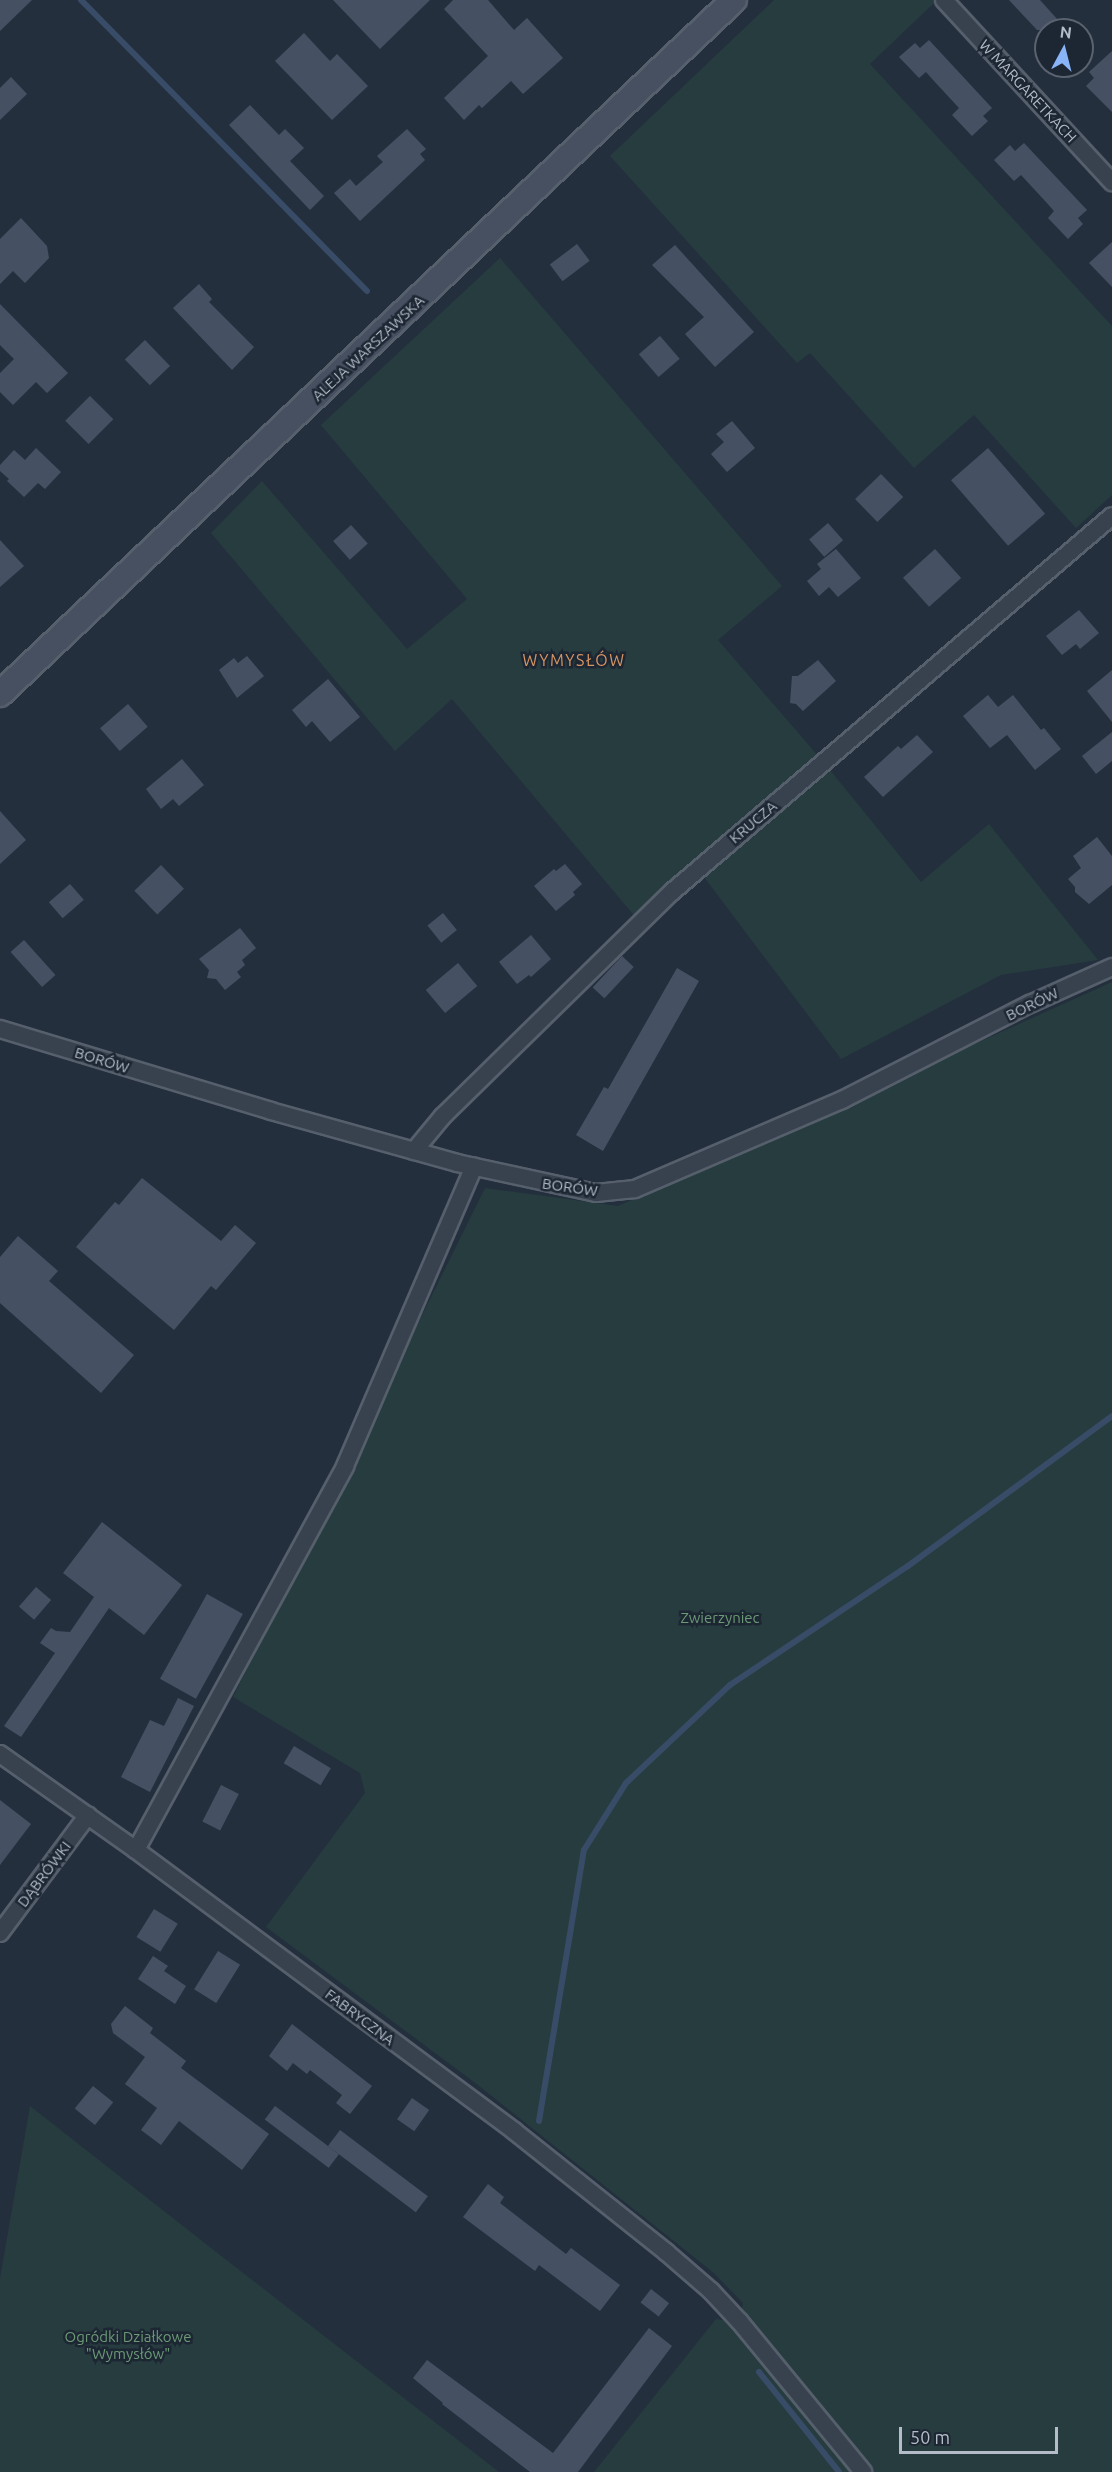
<!DOCTYPE html>
<html>
<head>
<meta charset="utf-8">
<style>
  body { margin:0 }
  #map { position:relative; width:1112px; height:2472px; overflow:hidden; background:#242f3e; font-family:Ubuntu,sans-serif }
  div>[style] { position:absolute }
  .green>* { inset:0; background:#263c3f }
  .stream>* { height:6px; margin:-3px; padding:0 3px; transform-origin:3px; border-radius:3px; background:#394c67 }
  .building>* { inset:0; background:#455162; transform-origin:0 0 }
  .roads { filter:drop-shadow(2px 0 #565f6c) drop-shadow(-2px 0 #565f6c) drop-shadow(0 2px #565f6c) drop-shadow(0 -2px #565f6c) }
  .street>* { height:16px; margin:-8px; padding:0 8px; transform-origin:8px; border-radius:8px; background:#38414e }
  .secondary>* { height:24px; margin:-12px; padding:0 12px; transform-origin:12px; border-radius:12px; background:#465061 }
  span { translate:-50% -50%; white-space:nowrap; text-align:center; line-height:1.15; -webkit-text-stroke:5px #1d2633; paint-order:stroke }
  .street-label { font-size:15px; color:#b4bcc9 }
  .park-label { font-size:15px; color:#6b9a76 }
  .neighbourhood-label { font-size:16px; color:#d59563; letter-spacing:1.5px }
  .north { position:absolute; left:1034px; top:18px; width:60px; height:60px; box-sizing:border-box; background:#1d2633; border:2px solid #59626f; border-radius:50%; rotate:7deg; font-size:16px; font-weight:700; line-height:24px; text-align:center; color:#b4bcc9 }
  .north::after { content:''; display:block; margin:auto; width:21px; height:27px; background:#8ab4f8; clip-path:polygon(50% 0,100% 100%,50% 72%,0 100%) }
  .scale { position:absolute; left:899px; top:2427px; width:159px; height:27px; box-sizing:border-box; border:3px solid #b4bcc9; border-top:0; padding-left:8px; font-size:18px; line-height:21px; white-space:nowrap; color:#b4bcc9; -webkit-text-stroke:4px #1d2633; paint-order:stroke }
</style>
</head>
<body>
<div id="map">
  <div class="green">
    <i style="clip-path:polygon(774px 0,933px 0,935px 2px,870px 64px,1112px 326px,1112px 495px,1076px 528px,974px 415px,914px 468px,810px 353px,797px 363px,610px 156px)"></i>
    <i style="clip-path:polygon(500px 258px,782px 586px,718px 640px,820px 758px,637px 919px,452px 699px,395px 751px,211px 533px,262px 481px,407px 649px,467px 599px,321px 425px)"></i>
    <i style="clip-path:polygon(830px 770px,921px 882px,989px 824px,1098px 960px,1001px 975px,841px 1059px,704px 877px)"></i>
    <i style="clip-path:polygon(1112px 982px,1112px 2472px,594px 2472px,716px 2319px,739px 2322px,743px 2303px,714px 2273px,478px 2085px,266px 1927px,365px 1793px,360px 1773px,233px 1697px,485px 1188px,618px 1206px,874px 1092px,888px 1083px)"></i>
    <i style="clip-path:polygon(30px 2106px,197px 2237px,499px 2472px,0 2472px,0 2278px)"></i>
  </div>
  <div class="stream">
    <i style="left:81px;top:0;width:408px;rotate:45.5deg"></i>
    <i style="left:539px;top:2121px;width:275px;rotate:-80.6deg"></i>
    <i style="left:584px;top:1850px;width:79px;rotate:-57.9deg"></i>
    <i style="left:626px;top:1783px;width:143px;rotate:-43.3deg"></i>
    <i style="left:730px;top:1685px;width:214px;rotate:-33.8deg"></i>
    <i style="left:908px;top:1566px;width:253px;rotate:-36.3deg"></i>
    <i style="left:759px;top:2372px;width:128px;rotate:51.3deg"></i>
  </div>
  <div class="building">
    <i style="clip-path:polygon(0 0,32px 0,0 31px)"></i>
    <i style="clip-path:polygon(333px 0,430px 0,380px 49px)"></i>
    <i style="clip-path:polygon(453px 0,488px 0,514px 30px,527px 18px,563px 58px,523px 94px,511px 81px,482px 108px,479px 105px,464px 120px,444px 98px,488px 56px,444px 9px)"></i>
    <i style="clip-path:polygon(1009px 0,1040px 0,1067px 30px,1037px 30px)"></i>
    <i style="clip-path:polygon(304px 33px,330px 61px,337px 54px,368px 86px,332px 120px,275px 61px)"></i>
    <i style="clip-path:polygon(929px 40px,992px 108px,983px 116px,988px 121px,972px 136px,952px 115px,959px 108px,934px 81px,926px 72px,919px 78px,899px 57px,915px 43px,920px 48px)"></i>
    <i style="clip-path:polygon(1112px 51px,1112px 112px,1086px 86px,1094px 78px,1089px 72px)"></i>
    <i style="clip-path:polygon(11px 77px,27px 94px,0 120px,0 88px)"></i>
    <i style="clip-path:polygon(250px 105px,279px 135px,285px 129px,304px 148px,290px 161px,324px 196px,310px 210px,229px 125px)"></i>
    <i style="clip-path:polygon(407px 129px,426px 149px,420px 154px,425px 160px,360px 221px,334px 193px,350px 179px,356px 186px,383px 162px,377px 156px)"></i>
    <i style="clip-path:polygon(1024px 143px,1087px 210px,1078px 218px,1083px 224px,1068px 239px,1048px 218px,1054px 211px,1046px 202px,1021px 175px,1014px 181px,994px 160px,1010px 145px,1015px 151px)"></i>
    <i style="clip-path:polygon(21px 218px,47px 246px,49px 258px,25px 283px,13px 271px,0 284px,0 239px)"></i>
    <i style="clip-path:polygon(1112px 242px,1112px 287px,1089px 263px)"></i>
    <i style="left:577px;top:244px;width:21px;height:34px;rotate:53deg"></i>
    <i style="clip-path:polygon(675px 245px,754px 332px,715px 367px,685px 334px,704px 317px,652px 265px)"></i>
    <i style="clip-path:polygon(199px 284px,212px 299px,209px 302px,254px 347px,232px 370px,173px 308px)"></i>
    <i style="clip-path:polygon(0 304px,68px 373px,47px 393px,36px 382px,13px 405px,0 392px,0 373px,14px 359px,0 345px)"></i>
    <i style="left:660px;top:336px;width:30px;height:28px;rotate:49deg"></i>
    <i style="left:145px;top:340px;width:36px;height:28px;rotate:46deg"></i>
    <i style="left:90px;top:396px;width:33px;height:35px;rotate:45deg"></i>
    <i style="clip-path:polygon(732px 421px,755px 448px,727px 472px,711px 454px,724px 442px,716px 434px)"></i>
    <i style="clip-path:polygon(36px 448px,61px 472px,45px 489px,38px 483px,24px 497px,7px 481px,9px 479px,0 471px,0 465px,14px 450px,25px 460px)"></i>
    <i style="left:988px;top:448px;width:87px;height:49px;rotate:49deg"></i>
    <i style="left:881px;top:474px;width:32px;height:36px;rotate:46deg"></i>
    <i style="left:828px;top:523px;width:23px;height:25px;rotate:49deg"></i>
    <i style="left:351px;top:525px;width:25px;height:24px;rotate:48deg"></i>
    <i style="clip-path:polygon(0 540px,24px 566px,0 587px)"></i>
    <i style="clip-path:polygon(836px 549px,861px 578px,838px 597px,829px 587px,819px 596px,807px 581px,821px 569px,817px 564px)"></i>
    <i style="left:935px;top:549px;width:39px;height:43px;rotate:48deg"></i>
    <i style="clip-path:polygon(1079px 610px,1099px 633px,1080px 649px,1076px 644px,1062px 655px,1046px 636px)"></i>
    <i style="clip-path:polygon(247px 656px,264px 676px,237px 698px,219px 670px,234px 658px,238px 663px)"></i>
    <i style="clip-path:polygon(818px 660px,836px 681px,803px 711px,796px 704px,790px 703px,792px 676px,798px 676px)"></i>
    <i style="clip-path:polygon(1112px 670px,1112px 722px,1087px 691px)"></i>
    <i style="clip-path:polygon(328px 679px,360px 717px,330px 742px,312px 721px,306px 727px,292px 710px)"></i>
    <i style="clip-path:polygon(988px 695px,998px 707px,1013px 695px,1041px 730px,1044px 728px,1061px 749px,1035px 770px,1007px 735px,990px 748px,963px 716px)"></i>
    <i style="left:128px;top:704px;width:30px;height:37px;rotate:49deg"></i>
    <i style="clip-path:polygon(1112px 732px,1112px 761px,1096px 774px,1082px 756px)"></i>
    <i style="clip-path:polygon(917px 735px,933px 752px,883px 797px,864px 777px,898px 746px,901px 749px)"></i>
    <i style="clip-path:polygon(182px 759px,204px 785px,179px 806px,173px 799px,161px 809px,146px 789px)"></i>
    <i style="clip-path:polygon(0 811px,26px 840px,0 864px)"></i>
    <i style="clip-path:polygon(1097px 837px,1112px 856px,1112px 885px,1089px 904px,1075px 892px,1075px 887px,1068px 879px,1081px 868px,1073px 856px)"></i>
    <i style="clip-path:polygon(565px 864px,582px 884px,573px 892px,575px 895px,556px 911px,534px 886px,554px 869px,556px 871px)"></i>
    <i style="left:161px;top:865px;width:33px;height:37px;rotate:46deg"></i>
    <i style="left:70px;top:884px;width:21px;height:28px;rotate:49deg"></i>
    <i style="left:443px;top:913px;width:22px;height:20px;rotate:51deg"></i>
    <i style="clip-path:polygon(240px 928px,256px 948px,242px 960px,245px 965px,237px 972px,241px 977px,225px 990px,216px 979px,207px 978px,209px 970px,199px 959px)"></i>
    <i style="clip-path:polygon(531px 935px,551px 959px,531px 977px,529px 975px,517px 984px,499px 962px)"></i>
    <i style="left:24px;top:940px;width:47px;height:18px;rotate:48deg"></i>
    <i style="left:622px;top:956px;width:16px;height:43px;rotate:43deg"></i>
    <i style="left:458px;top:963px;width:30px;height:42px;rotate:50deg"></i>
    <i style="clip-path:polygon(677px 968px,699px 981px,603px 1151px,576px 1135px,604px 1087px,608px 1089px)"></i>
    <i style="clip-path:polygon(142px 1178px,221px 1241px,235px 1225px,256px 1243px,216px 1290px,211px 1286px,174px 1330px,76px 1247px,115px 1202px,119px 1205px)"></i>
    <i style="clip-path:polygon(18px 1236px,58px 1271px,49px 1281px,134px 1355px,101px 1393px,0 1303px,0 1257px)"></i>
    <i style="clip-path:polygon(102px 1522px,182px 1585px,144px 1635px,109px 1608px,21px 1737px,4px 1726px,55px 1653px,40px 1643px,51px 1628px,56px 1631px,70px 1632px,94px 1597px,63px 1573px)"></i>
    <i style="left:36px;top:1587px;width:20px;height:26px;rotate:41deg"></i>
    <i style="left:207px;top:1594px;width:41px;height:97px;rotate:29deg"></i>
    <i style="clip-path:polygon(178px 1698px,194px 1706px,150px 1792px,121px 1777px,150px 1720px,164px 1726px)"></i>
    <i style="left:294px;top:1746px;width:43px;height:20px;rotate:31deg"></i>
    <i style="left:221px;top:1785px;width:20px;height:41px;rotate:27deg"></i>
    <i style="clip-path:polygon(0 1800px,31px 1824px,0 1865px)"></i>
    <i style="left:154px;top:1909px;width:28px;height:33px;rotate:32deg"></i>
    <i style="left:218px;top:1951px;width:26px;height:45px;rotate:32deg"></i>
    <i style="clip-path:polygon(153px 1956px,168px 1966px,164px 1971px,186px 1986px,175px 2004px,138px 1979px)"></i>
    <i style="clip-path:polygon(125px 2006px,153px 2028px,150px 2033px,186px 2061px,181px 2068px,269px 2134px,242px 2170px,179px 2121px,161px 2145px,141px 2130px,157px 2108px,125px 2084px,145px 2057px,113px 2033px,111px 2024px)"></i>
    <i style="clip-path:polygon(292px 2024px,372px 2086px,350px 2114px,336px 2103px,342px 2095px,310px 2070px,307px 2074px,293px 2063px,287px 2071px,269px 2056px)"></i>
    <i style="left:93px;top:2086px;width:26px;height:29px;rotate:39deg"></i>
    <i style="left:412px;top:2098px;width:21px;height:26px;rotate:35deg"></i>
    <i style="left:275px;top:2106px;width:80px;height:17px;rotate:37deg"></i>
    <i style="left:340px;top:2130px;width:110px;height:20px;rotate:37deg"></i>
    <i style="clip-path:polygon(488px 2184px,504px 2197px,500px 2203px,566px 2254px,571px 2248px,620px 2285px,600px 2311px,539px 2265px,535px 2271px,463px 2217px)"></i>
    <i style="left:651px;top:2289px;width:23px;height:17px;rotate:38deg"></i>
    <i style="clip-path:polygon(649px 2328px,672px 2346px,578px 2472px,530px 2472px,442px 2404px,443px 2403px,413px 2378px,427px 2360px,553px 2453px)"></i>
  </div>
  <div class="roads">
    <div class="street">
      <i style="left:944px;top:0;width:248px;rotate:47.3deg"></i>
      <i style="left:0;top:1029px;width:283px;rotate:16.8deg"></i>
      <i style="left:271px;top:1111px;width:193px;rotate:15.6deg"></i>
      <i style="left:457px;top:1163px;width:142px;rotate:12.2deg"></i>
      <i style="left:596px;top:1193px;width:39px;rotate:-6deg"></i>
      <i style="left:635px;top:1189px;width:225px;rotate:-23.3deg"></i>
      <i style="left:842px;top:1100px;width:211px;rotate:-27.1deg"></i>
      <i style="left:1030px;top:1004px;width:90px;rotate:-24.3deg"></i>
      <i style="left:414px;top:1151px;width:45px;rotate:-50.4deg"></i>
      <i style="left:443px;top:1116px;width:322px;rotate:-44.4deg"></i>
      <i style="left:673px;top:891px;width:577px;rotate:-40.5deg"></i>
      <i style="left:0;top:1754px;width:166px;rotate:35.2deg"></i>
      <i style="left:136px;top:1850px;width:471px;rotate:36.6deg"></i>
      <i style="left:514px;top:2131px;width:194px;rotate:38.5deg"></i>
      <i style="left:666px;top:2252px;width:60px;rotate:40.9deg"></i>
      <i style="left:711px;top:2291px;width:42px;rotate:46.9deg"></i>
      <i style="left:740px;top:2322px;width:194px;rotate:50.6deg"></i>
      <i style="left:136px;top:1850px;width:437px;rotate:-61.4deg"></i>
      <i style="left:345px;top:1466px;width:326px;rotate:-66.7deg"></i>
      <i style="left:0;top:1933px;width:147px;rotate:-53.3deg"></i>
    </div>
    <div class="secondary">
      <i style="left:0;top:694px;width:1010px;rotate:-43.4deg"></i>
    </div>
  </div>
  <div class="street-label">
    <span style="left:1028px;top:91px;rotate:47deg">W MARGARETKACH</span>
    <span style="left:368px;top:348px;rotate:-43deg">ALEJA WARSZAWSKA</span>
    <span style="left:753px;top:822px;rotate:-40deg">KRUCZA</span>
    <span style="left:1032px;top:1004px;rotate:-26deg">BORÓW</span>
    <span style="left:102px;top:1060px;rotate:17deg">BORÓW</span>
    <span style="left:570px;top:1187px;rotate:8deg">BORÓW</span>
    <span style="left:44px;top:1874px;rotate:-53deg">DĄBRÓWKI</span>
    <span style="left:360px;top:2017px;rotate:37deg">FABRYCZNA</span>
  </div>
  <div class="park-label">
    <span style="left:720px;top:1618px">Zwierzyniec</span>
    <span style="left:128px;top:2345px">Ogródki Działkowe<br>"Wymysłów"</span>
  </div>
  <div class="neighbourhood-label">
    <span style="left:574px;top:660px">WYMYSŁÓW</span>
  </div>
  <div class="north">N</div>
  <div class="scale">50 m</div>
</div>
</body>
</html>
